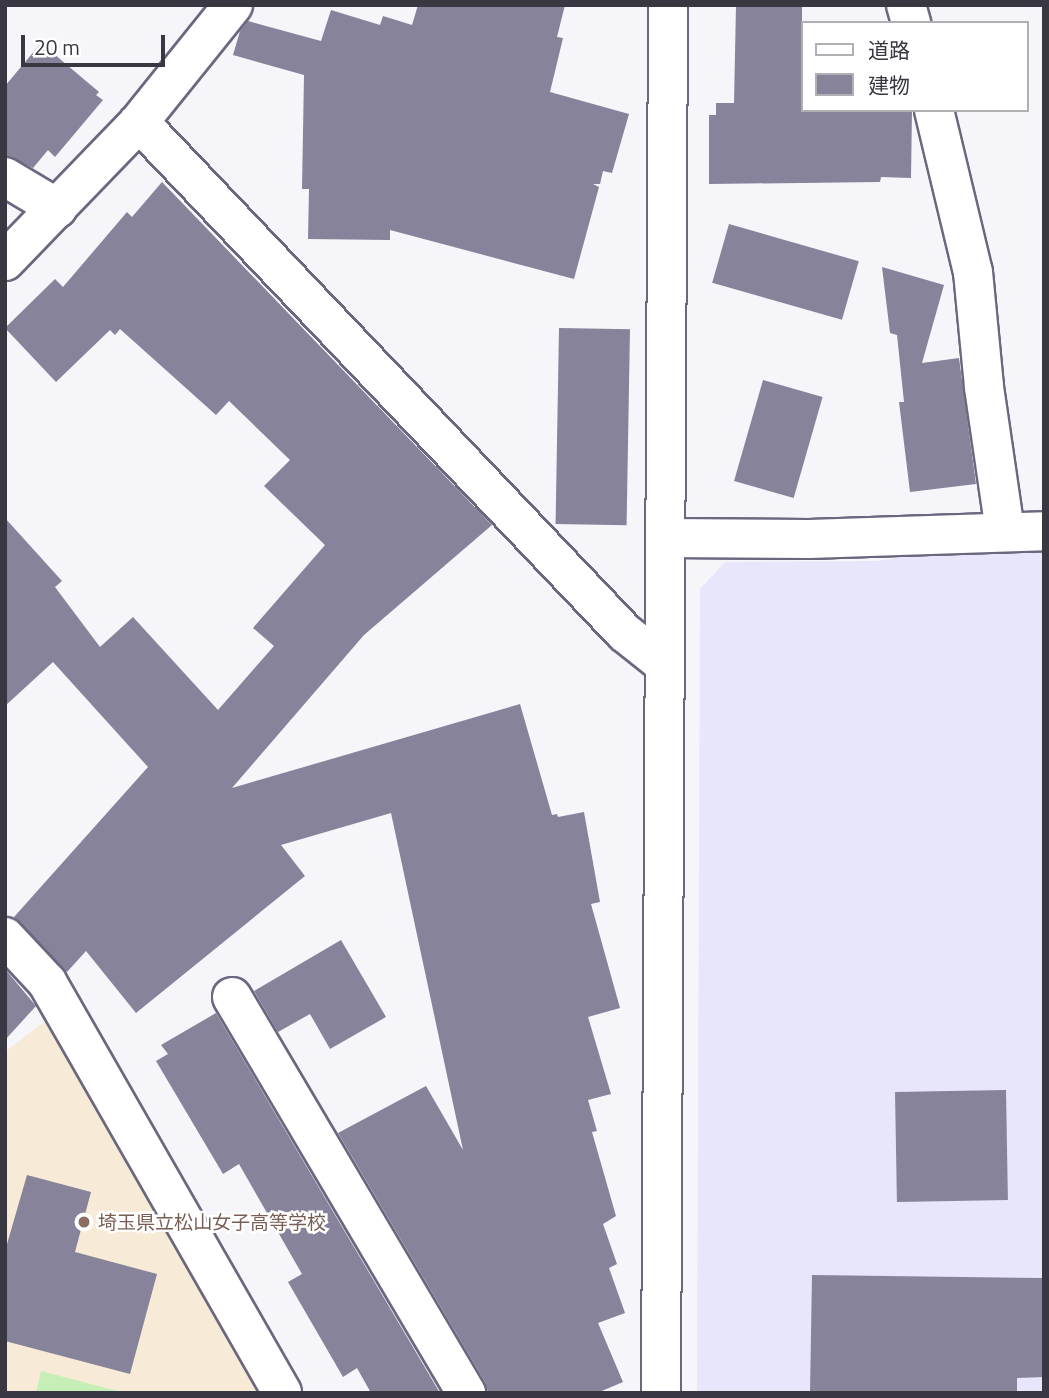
<!DOCTYPE html>
<html>
<head>
<meta charset="utf-8">
<style>
  body { margin:0 }
  #map { position:relative; width:1049px; height:1398px; overflow:hidden; background:#f5f5fa; font-family:"Titillium Web","Noto Sans JP",sans-serif }
  div>[style] { position:absolute }
  .built>* { inset:0; background:#e8e6fb }
  .education>* { inset:0; background:#f7ead6 }
  .green>* { inset:0; background:#c5efb6 }
  .building>* { inset:0; background:#86839b; transform-origin:0 0 }
  .roads { filter:drop-shadow(2px 0 #6a677f) drop-shadow(-2px 0 #6a677f) drop-shadow(0 2px #6a677f) drop-shadow(0 -2px #6a677f) }
  .minor>* { height:38px; margin:-19px; padding:0 19px; transform-origin:19px; border-radius:19px; background:#fff }
  .dots>* { width:19px; height:19px; translate:-50% -50%; box-sizing:border-box; border:4px solid #fff; border-radius:50% }
  span { translate:-50% -50%; white-space:nowrap; text-align:center; line-height:1.15; -webkit-text-stroke:5px #fff; paint-order:stroke }
  .education-label { font-size:19px; color:#785e54 }
  .left { translate:0 -50%; text-align:left }
  .frame { position:absolute; inset:0; border:7px solid #393842; pointer-events:none }
  .legend { position:absolute; left:801px; top:21px; width:228px; height:91px; box-sizing:border-box; background:#fff; border:2px solid #b0afb3; margin:0; padding:9px 12px; list-style:none; font-size:21px; color:#393842 }
  .legend li { display:flex; align-items:center; gap:14px; height:35px }
  .legend b { width:35px; border:2px solid #b0afb3 }
  .scale { position:absolute; left:21px; top:35px; width:144px; height:32px; box-sizing:border-box; border:4px solid #393842; border-top:0; padding-left:9px; font-size:21px; line-height:24px; white-space:nowrap; color:#393842; -webkit-text-stroke:5px #fff; paint-order:stroke }
</style>
</head>
<body>
<div id="map">
  <div class="built">
    <i style="clip-path:polygon(945px 543px,1044px 543px,1044px 1393px,697px 1393px,700px 589px,725px 562px,876px 561px,911px 556px)"></i>
  </div>
  <div class="education">
    <i style="clip-path:polygon(49px 1018px,259px 1393px,5px 1393px,5px 1052px)"></i>
  </div>
  <div class="green">
    <i style="clip-path:polygon(41px 1371px,125px 1393px,36px 1393px)"></i>
  </div>
  <div class="building">
    <i style="clip-path:polygon(418px 5px,565px 5px,557px 37px,563px 38px,550px 92px,629px 114px,612px 173px,603px 171px,600px 184px,593px 184px,599px 187px,574px 279px,390px 230px,390px 240px,308px 239px,309px 189px,302px 189px,304px 75px,233px 55px,240px 31px,248px 21px,321px 41px,331px 10px,380px 25px,383px 16px,412px 25px)"></i>
    <i style="clip-path:polygon(736px 5px,802px 5px,802px 110px,912px 110px,911px 178px,881px 177px,880px 182px,709px 184px,709px 115px,716px 115px,716px 103px,734px 103px)"></i>
    <i style="clip-path:polygon(41px 43px,99px 92px,96px 95px,103px 100px,55px 157px,48px 150px,33px 168px,5px 155px,5px 86px)"></i>
    <i style="clip-path:polygon(162px 182px,492px 525px,364px 635px,232px 788px,520px 704px,552px 815px,557px 814px,558px 817px,584px 812px,600px 902px,591px 904px,620px 1008px,588px 1017px,611px 1094px,588px 1100px,597px 1131px,592px 1132px,616px 1216px,603px 1224px,617px 1264px,609px 1268px,625px 1313px,598px 1323px,623px 1382px,597px 1393px,488px 1393px,485px 1382px,338px 1133px,426px 1086px,463px 1150px,391px 813px,281px 845px,305px 876px,136px 1013px,86px 951px,67px 972px,14px 917px,148px 767px,53px 662px,5px 706px,5px 518px,62px 581px,55px 587px,100px 647px,133px 617px,218px 710px,274px 646px,253px 628px,325px 545px,264px 486px,290px 460px,229px 401px,216px 415px,120px 329px,115px 335px,110px 330px,56px 382px,5px 328px,55px 279px,63px 287px,127px 212px,132px 217px)"></i>
    <i style="left:729px;top:224px;width:135px;height:61px;rotate:16deg"></i>
    <i style="clip-path:polygon(882px 267px,944px 285px,922px 363px,959px 358px,976px 484px,910px 492px,899px 402px,904px 402px,897px 335px,890px 333px)"></i>
    <i style="left:559px;top:328px;width:71px;height:196px;rotate:1deg"></i>
    <i style="left:763px;top:380px;width:62px;height:105px;rotate:16deg"></i>
    <i style="clip-path:polygon(341px 940px,386px 1017px,330px 1049px,310px 1014px,278px 1032px,254px 991px)"></i>
    <i style="clip-path:polygon(5px 969px,36px 1006px,5px 1040px)"></i>
    <i style="clip-path:polygon(216px 1013px,440px 1393px,371px 1393px,357px 1368px,343px 1377px,288px 1282px,302px 1274px,239px 1164px,223px 1174px,156px 1061px,168px 1054px,161px 1045px)"></i>
    <i style="left:1006px;top:1090px;width:110px;height:111px;rotate:89deg"></i>
    <i style="clip-path:polygon(27px 1175px,91px 1192px,75px 1252px,157px 1274px,130px 1374px,5px 1341px,5px 1251px)"></i>
    <i style="clip-path:polygon(812px 1275px,1044px 1278px,1044px 1377px,1017px 1378px,1017px 1393px,810px 1393px)"></i>
  </div>
  <div class="roads">
    <div class="minor">
      <i style="left:906px;top:5px;width:19px;rotate:74deg"></i>
      <i style="left:934px;top:110px;width:167px;rotate:76.5deg"></i>
      <i style="left:973px;top:272px;width:116px;rotate:84.5deg"></i>
      <i style="left:984px;top:387px;width:146px;rotate:81.7deg"></i>
      <i style="left:139px;top:122px;width:705px;rotate:46.44deg"></i>
      <i style="left:625px;top:633px;width:50px;rotate:38.5deg"></i>
      <i style="left:5px;top:177px;width:61px;rotate:30.8deg"></i>
      <i style="left:5px;top:261px;width:193px;rotate:-46deg"></i>
      <i style="left:139px;top:122px;width:150px;rotate:-51.2deg"></i>
      <i style="left:665px;top:538px;width:144px;rotate:0.4deg"></i>
      <i style="left:809px;top:539px;width:235px;rotate:-1.9deg"></i>
      <i style="left:5px;top:937px;width:62px;rotate:47deg"></i>
      <i style="left:47px;top:982px;width:473px;rotate:60.2deg"></i>
      <i style="left:232px;top:997px;width:460px;rotate:59.4deg"></i>
      <i style="left:661px;top:1393px;width:1388px;rotate:-89.71deg"></i>
    </div>
  </div>
  <div class="dots">
    <i style="left:84px;top:1222px;background:#8d6e63"></i>
  </div>
  <div class="education-label">
    <span class="left" style="left:98px;top:1222px">埼玉県立松山女子高等学校</span>
  </div>
  <div class="frame"></div>
  <ul class="legend">
  <li><b style="height:9px;background:#fff"></b>道路</li>
  <li><b style="height:19px;background:#86839b"></b>建物</li>
  </ul>
  <div class="scale">20 m</div>
</div>
</body>
</html>
